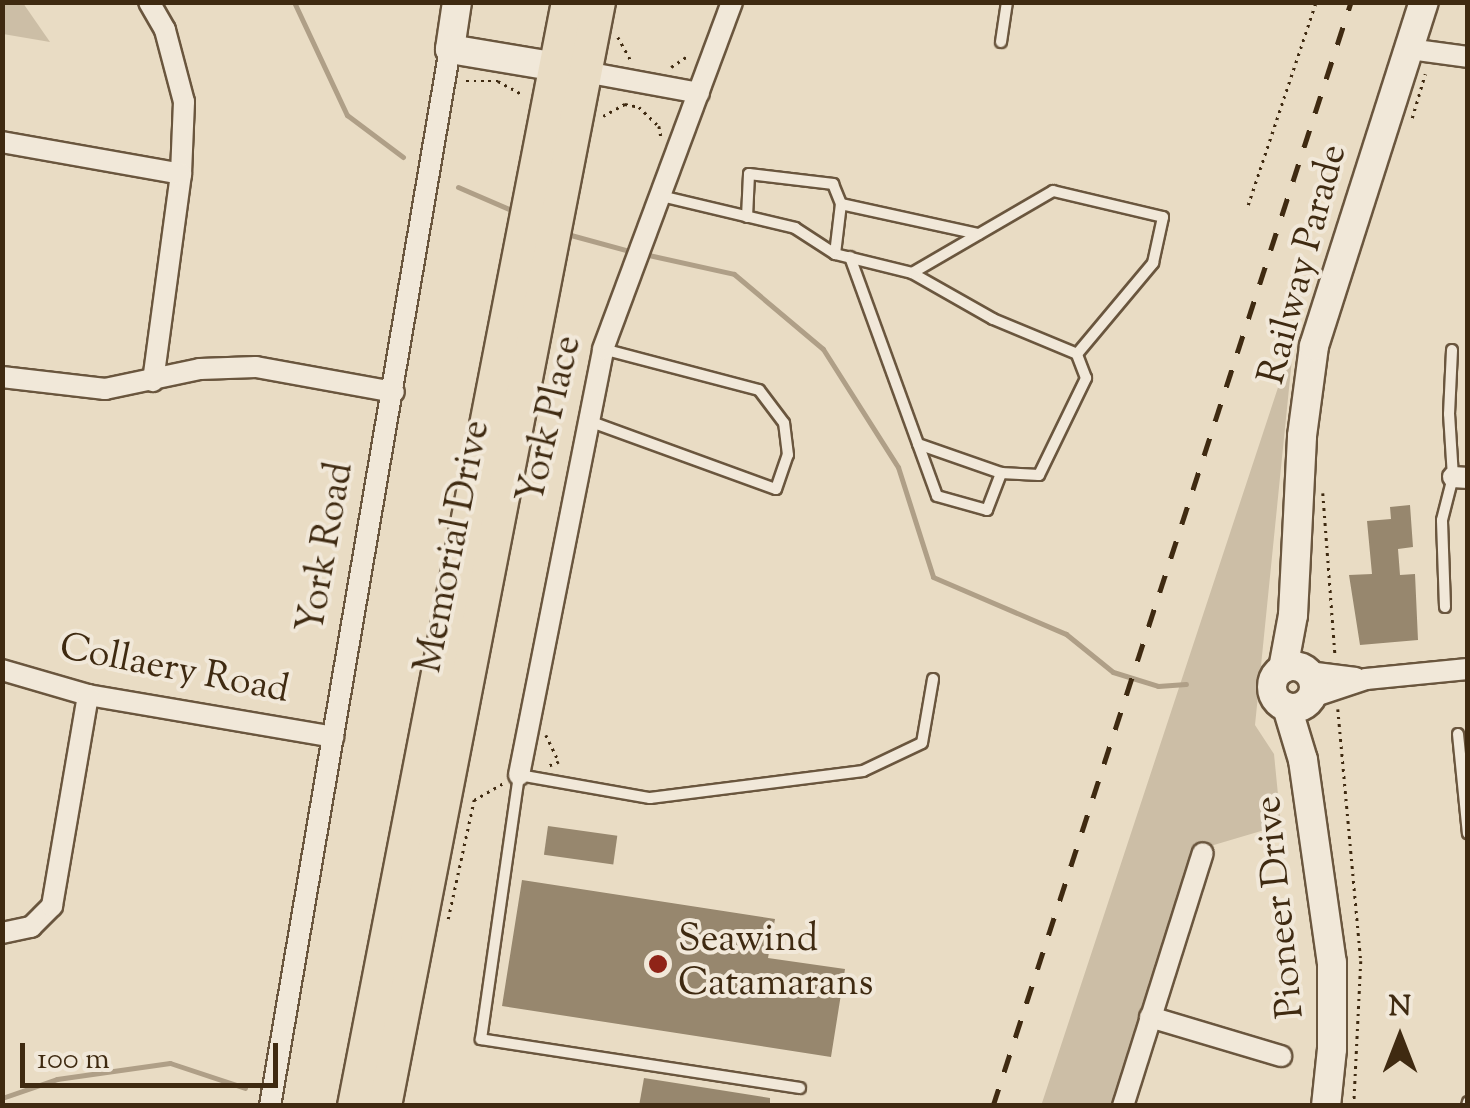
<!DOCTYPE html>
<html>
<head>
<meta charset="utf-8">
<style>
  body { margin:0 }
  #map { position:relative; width:1470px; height:1108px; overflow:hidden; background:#e9dcc4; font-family:"Sorts Mill Goudy",serif }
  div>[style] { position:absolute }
  .green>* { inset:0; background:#ccbea6 }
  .stream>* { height:5px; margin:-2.5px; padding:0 2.5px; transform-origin:2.5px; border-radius:2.5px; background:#af9f87 }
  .building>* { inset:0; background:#97876e; transform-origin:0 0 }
  .path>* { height:2.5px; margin-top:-1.25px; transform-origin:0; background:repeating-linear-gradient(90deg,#3f2a11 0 2.5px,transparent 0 7.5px) }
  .roads { filter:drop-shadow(2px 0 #6a563e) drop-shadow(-2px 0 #6a563e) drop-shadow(0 2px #6a563e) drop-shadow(0 -2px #6a563e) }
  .lane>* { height:10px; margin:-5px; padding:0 5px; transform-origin:5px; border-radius:5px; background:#f1e8d9 }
  .street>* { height:20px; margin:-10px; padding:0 10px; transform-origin:10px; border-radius:10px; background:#f1e8d9 }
  .secondary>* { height:28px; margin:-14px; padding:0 14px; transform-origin:14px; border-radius:14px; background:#f1e8d9 }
  .secondary>.ring { margin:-14px; padding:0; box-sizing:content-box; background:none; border:28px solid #f1e8d9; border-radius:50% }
  .primary>* { height:32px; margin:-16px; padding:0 16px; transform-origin:16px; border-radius:16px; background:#e9dcc4 }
  .rail>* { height:5px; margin-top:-2.5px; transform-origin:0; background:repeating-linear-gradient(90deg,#3f2a11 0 18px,transparent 0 36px) }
  .dots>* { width:28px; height:28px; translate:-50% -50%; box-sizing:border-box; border:5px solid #f1e8d9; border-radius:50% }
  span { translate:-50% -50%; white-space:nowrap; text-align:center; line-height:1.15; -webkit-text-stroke:8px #f1e8d9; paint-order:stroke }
  .street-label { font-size:38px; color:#3f2a11 }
  .poi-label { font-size:38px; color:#3f2a11 }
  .left { translate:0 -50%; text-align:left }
  .frame { position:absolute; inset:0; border:5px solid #3f2a11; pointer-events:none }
  .north { position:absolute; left:1350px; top:988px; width:100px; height:100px; -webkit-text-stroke:8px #f1e8d9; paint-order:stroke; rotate:0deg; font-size:28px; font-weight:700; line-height:40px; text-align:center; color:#3f2a11 }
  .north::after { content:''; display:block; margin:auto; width:35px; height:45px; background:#3f2a11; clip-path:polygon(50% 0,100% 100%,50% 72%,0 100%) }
  .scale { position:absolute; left:20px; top:1043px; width:258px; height:45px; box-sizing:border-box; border:5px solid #3f2a11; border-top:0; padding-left:12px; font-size:30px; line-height:35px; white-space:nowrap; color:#3f2a11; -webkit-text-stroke:8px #f1e8d9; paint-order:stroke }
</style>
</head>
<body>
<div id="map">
  <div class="green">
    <i style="clip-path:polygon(2px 3px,23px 3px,50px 42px,3px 34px)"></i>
    <i style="clip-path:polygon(1294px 339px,1255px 725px,1274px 754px,1281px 825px,1197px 850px,1114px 1105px,1041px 1106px)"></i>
  </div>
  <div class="stream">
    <i style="left:294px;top:2px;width:125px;rotate:64.9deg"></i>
    <i style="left:347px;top:115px;width:70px;rotate:36.9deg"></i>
    <i style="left:458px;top:187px;width:63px;rotate:23.3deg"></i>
    <i style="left:567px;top:234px;width:68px;rotate:15.3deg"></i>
    <i style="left:644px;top:254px;width:92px;rotate:12.5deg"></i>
    <i style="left:734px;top:274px;width:116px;rotate:40.1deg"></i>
    <i style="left:823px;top:349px;width:140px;rotate:57.6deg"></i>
    <i style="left:898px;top:467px;width:115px;rotate:72.3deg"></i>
    <i style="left:933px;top:577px;width:145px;rotate:23.2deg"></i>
    <i style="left:1066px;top:634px;width:60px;rotate:39deg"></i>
    <i style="left:1113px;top:672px;width:47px;rotate:17.3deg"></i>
    <i style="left:1158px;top:686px;width:28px;rotate:-4deg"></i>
    <i style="left:2px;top:1098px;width:58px;rotate:-19.1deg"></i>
    <i style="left:57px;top:1079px;width:114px;rotate:-8.1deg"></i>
    <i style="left:170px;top:1063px;width:79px;rotate:18.4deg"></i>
  </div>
  <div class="building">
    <i style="clip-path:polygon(1410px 505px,1413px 547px,1398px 549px,1400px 575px,1415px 574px,1418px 640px,1360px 645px,1349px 575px,1372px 574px,1367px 521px,1391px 519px,1390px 507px)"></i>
    <i style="left:548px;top:826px;width:70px;height:29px;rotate:8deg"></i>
    <i style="clip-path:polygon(522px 880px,775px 919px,768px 958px,845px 969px,831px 1057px,502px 1006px)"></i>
    <i style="clip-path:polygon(644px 1078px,770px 1098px,770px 1106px,639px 1106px)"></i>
  </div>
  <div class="path">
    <i style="left:618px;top:37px;width:26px;rotate:61deg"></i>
    <i style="left:671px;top:67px;width:18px;rotate:-34deg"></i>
    <i style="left:466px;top:81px;width:32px"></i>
    <i style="left:498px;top:81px;width:29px;rotate:29deg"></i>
    <i style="left:603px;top:116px;width:25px;rotate:-29deg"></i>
    <i style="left:625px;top:104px;width:14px;rotate:12deg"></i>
    <i style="left:639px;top:107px;width:28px;rotate:44deg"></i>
    <i style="left:659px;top:126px;width:10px;rotate:79deg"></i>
    <i style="left:1412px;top:118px;width:46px;rotate:-73.5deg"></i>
    <i style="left:1248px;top:205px;width:214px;rotate:-71.5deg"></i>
    <i style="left:1323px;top:493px;width:161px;rotate:85.7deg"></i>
    <i style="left:1338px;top:709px;width:253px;rotate:84.8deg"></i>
    <i style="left:1361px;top:961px;width:145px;rotate:92.8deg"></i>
    <i style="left:546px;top:735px;width:30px;rotate:64deg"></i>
    <i style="left:559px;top:762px;width:11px;rotate:158deg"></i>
    <i style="left:448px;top:919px;width:122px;rotate:-77.7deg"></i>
    <i style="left:474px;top:800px;width:34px;rotate:-30deg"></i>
  </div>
  <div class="roads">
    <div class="lane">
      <i style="left:1001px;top:42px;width:40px;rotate:-81.5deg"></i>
      <i style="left:661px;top:196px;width:138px;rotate:13.4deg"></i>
      <i style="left:795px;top:228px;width:48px;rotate:33deg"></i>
      <i style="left:835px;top:254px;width:79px;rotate:13.9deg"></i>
      <i style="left:912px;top:273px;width:93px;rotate:29.6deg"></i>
      <i style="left:993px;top:319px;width:91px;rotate:22.6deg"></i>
      <i style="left:747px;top:217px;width:43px;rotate:-87.3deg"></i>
      <i style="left:749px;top:174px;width:85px;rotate:6.8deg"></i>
      <i style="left:833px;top:184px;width:22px;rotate:68deg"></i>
      <i style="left:835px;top:254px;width:50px;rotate:-83.2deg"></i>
      <i style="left:841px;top:204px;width:141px;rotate:12.3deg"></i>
      <i style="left:850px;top:257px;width:254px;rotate:70deg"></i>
      <i style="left:937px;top:496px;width:52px;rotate:15.6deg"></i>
      <i style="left:987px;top:510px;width:40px;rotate:-69deg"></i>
      <i style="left:1001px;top:473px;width:38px;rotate:3deg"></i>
      <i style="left:1039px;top:475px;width:108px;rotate:-64.1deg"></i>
      <i style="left:1086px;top:378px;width:26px;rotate:-111deg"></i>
      <i style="left:1077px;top:354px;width:119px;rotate:-50.1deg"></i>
      <i style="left:1153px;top:263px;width:47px;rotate:-77.7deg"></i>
      <i style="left:1163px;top:217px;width:113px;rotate:-166.7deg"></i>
      <i style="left:1053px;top:191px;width:163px;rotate:149.8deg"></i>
      <i style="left:586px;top:420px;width:202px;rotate:20deg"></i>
      <i style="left:776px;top:489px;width:36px;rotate:-71deg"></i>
      <i style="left:788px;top:455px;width:32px;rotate:-97deg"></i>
      <i style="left:784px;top:423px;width:41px;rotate:-127.1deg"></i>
      <i style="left:759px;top:390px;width:161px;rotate:-165.3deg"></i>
      <i style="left:918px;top:444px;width:88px;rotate:19.3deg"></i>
      <i style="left:1445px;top:607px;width:87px;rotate:-92deg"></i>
      <i style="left:1442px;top:520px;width:44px;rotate:-75.7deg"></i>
      <i style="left:1453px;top:477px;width:63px;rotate:-93.6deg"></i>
      <i style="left:1449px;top:414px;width:64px;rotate:-87.3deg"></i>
      <i style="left:1458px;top:734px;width:100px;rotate:84.3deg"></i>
      <i style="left:800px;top:1088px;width:323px;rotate:-171.3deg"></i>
      <i style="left:481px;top:1039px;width:267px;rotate:-81.8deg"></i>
      <i style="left:519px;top:775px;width:133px;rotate:10deg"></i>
      <i style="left:650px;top:798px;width:215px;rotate:-7.2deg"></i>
      <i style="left:863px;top:771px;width:65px;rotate:-25.4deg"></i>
      <i style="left:922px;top:743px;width:65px;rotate:-80.2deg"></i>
      <i style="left:1467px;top:1106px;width:4px;rotate:-76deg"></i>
    </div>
    <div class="street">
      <i style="left:149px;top:2px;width:32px;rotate:60deg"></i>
      <i style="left:165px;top:30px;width:74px;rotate:75.2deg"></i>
      <i style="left:184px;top:102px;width:72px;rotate:92.4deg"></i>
      <i style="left:181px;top:174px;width:209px;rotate:97.7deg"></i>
      <i style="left:1409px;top:49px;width:60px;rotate:7.7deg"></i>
      <i style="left:574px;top:70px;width:127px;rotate:10.4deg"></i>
      <i style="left:2px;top:142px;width:182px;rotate:10.1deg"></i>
      <i style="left:2px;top:377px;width:104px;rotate:6.6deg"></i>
      <i style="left:105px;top:389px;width:97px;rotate:-11.9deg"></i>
      <i style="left:200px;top:369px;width:56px;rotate:-2deg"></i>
      <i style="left:256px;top:367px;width:140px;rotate:10.3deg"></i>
      <i style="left:1453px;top:477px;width:15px;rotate:4deg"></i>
      <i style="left:2px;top:670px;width:90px;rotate:16.2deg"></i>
      <i style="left:88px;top:695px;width:249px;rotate:9.7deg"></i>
      <i style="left:1308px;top:672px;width:48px;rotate:7.1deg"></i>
      <i style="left:1312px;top:697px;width:57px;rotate:-18.4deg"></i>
      <i style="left:1366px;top:679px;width:102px;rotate:-5.6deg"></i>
      <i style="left:519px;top:775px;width:434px;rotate:-78.8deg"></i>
      <i style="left:603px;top:349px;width:370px;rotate:-69.6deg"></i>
      <i style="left:2px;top:933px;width:30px;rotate:-12deg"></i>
      <i style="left:31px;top:927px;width:30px;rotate:-45deg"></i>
      <i style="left:52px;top:906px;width:214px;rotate:-80.3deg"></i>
      <i style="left:1150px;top:1017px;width:137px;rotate:16.6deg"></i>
      <i style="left:270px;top:1106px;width:1072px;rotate:-80.34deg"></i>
      <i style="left:1123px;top:1106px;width:265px;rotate:-72.5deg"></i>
    </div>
    <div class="secondary">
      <i style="left:457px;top:2px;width:48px;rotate:98.5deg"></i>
      <i style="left:450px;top:49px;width:109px;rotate:9.5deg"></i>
      <i class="ring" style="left:1272px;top:666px;width:14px;height:14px"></i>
      <i style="left:1283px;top:669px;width:55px;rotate:-79.5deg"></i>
      <i style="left:1293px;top:615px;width:179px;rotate:-87.1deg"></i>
      <i style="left:1302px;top:436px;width:91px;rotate:-82.4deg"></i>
      <i style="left:1314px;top:346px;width:361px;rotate:-72.3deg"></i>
      <i style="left:1287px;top:707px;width:55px;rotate:73.2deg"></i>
      <i style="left:1303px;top:760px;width:205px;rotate:81.9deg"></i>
      <i style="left:1332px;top:963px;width:86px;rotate:90deg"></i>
      <i style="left:1332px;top:1049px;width:57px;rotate:96deg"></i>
    </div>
    <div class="primary">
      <i style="left:354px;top:1106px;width:1125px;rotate:-79.03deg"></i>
      <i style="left:385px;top:1106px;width:1125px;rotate:-79.03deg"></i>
    </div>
  </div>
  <div class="rail">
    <i style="left:993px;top:1106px;width:1161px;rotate:-72.03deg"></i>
  </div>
  <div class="dots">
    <i style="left:658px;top:964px;background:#8f2418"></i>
  </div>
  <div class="street-label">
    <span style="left:1305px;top:265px;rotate:-75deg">Railway Parade</span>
    <span style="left:552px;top:420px;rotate:-77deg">York Place</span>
    <span style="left:455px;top:547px;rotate:-79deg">Memorial Drive</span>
    <span style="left:328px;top:548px;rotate:-80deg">York Road</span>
    <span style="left:174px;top:671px;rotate:11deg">Collaery Road</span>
    <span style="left:1282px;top:907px;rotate:-96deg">Pioneer Drive</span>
  </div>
  <div class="poi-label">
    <span class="left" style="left:678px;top:964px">Seawind<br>Catamarans</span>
  </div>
  <div class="frame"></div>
  <div class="north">N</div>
  <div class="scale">100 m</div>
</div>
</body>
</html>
